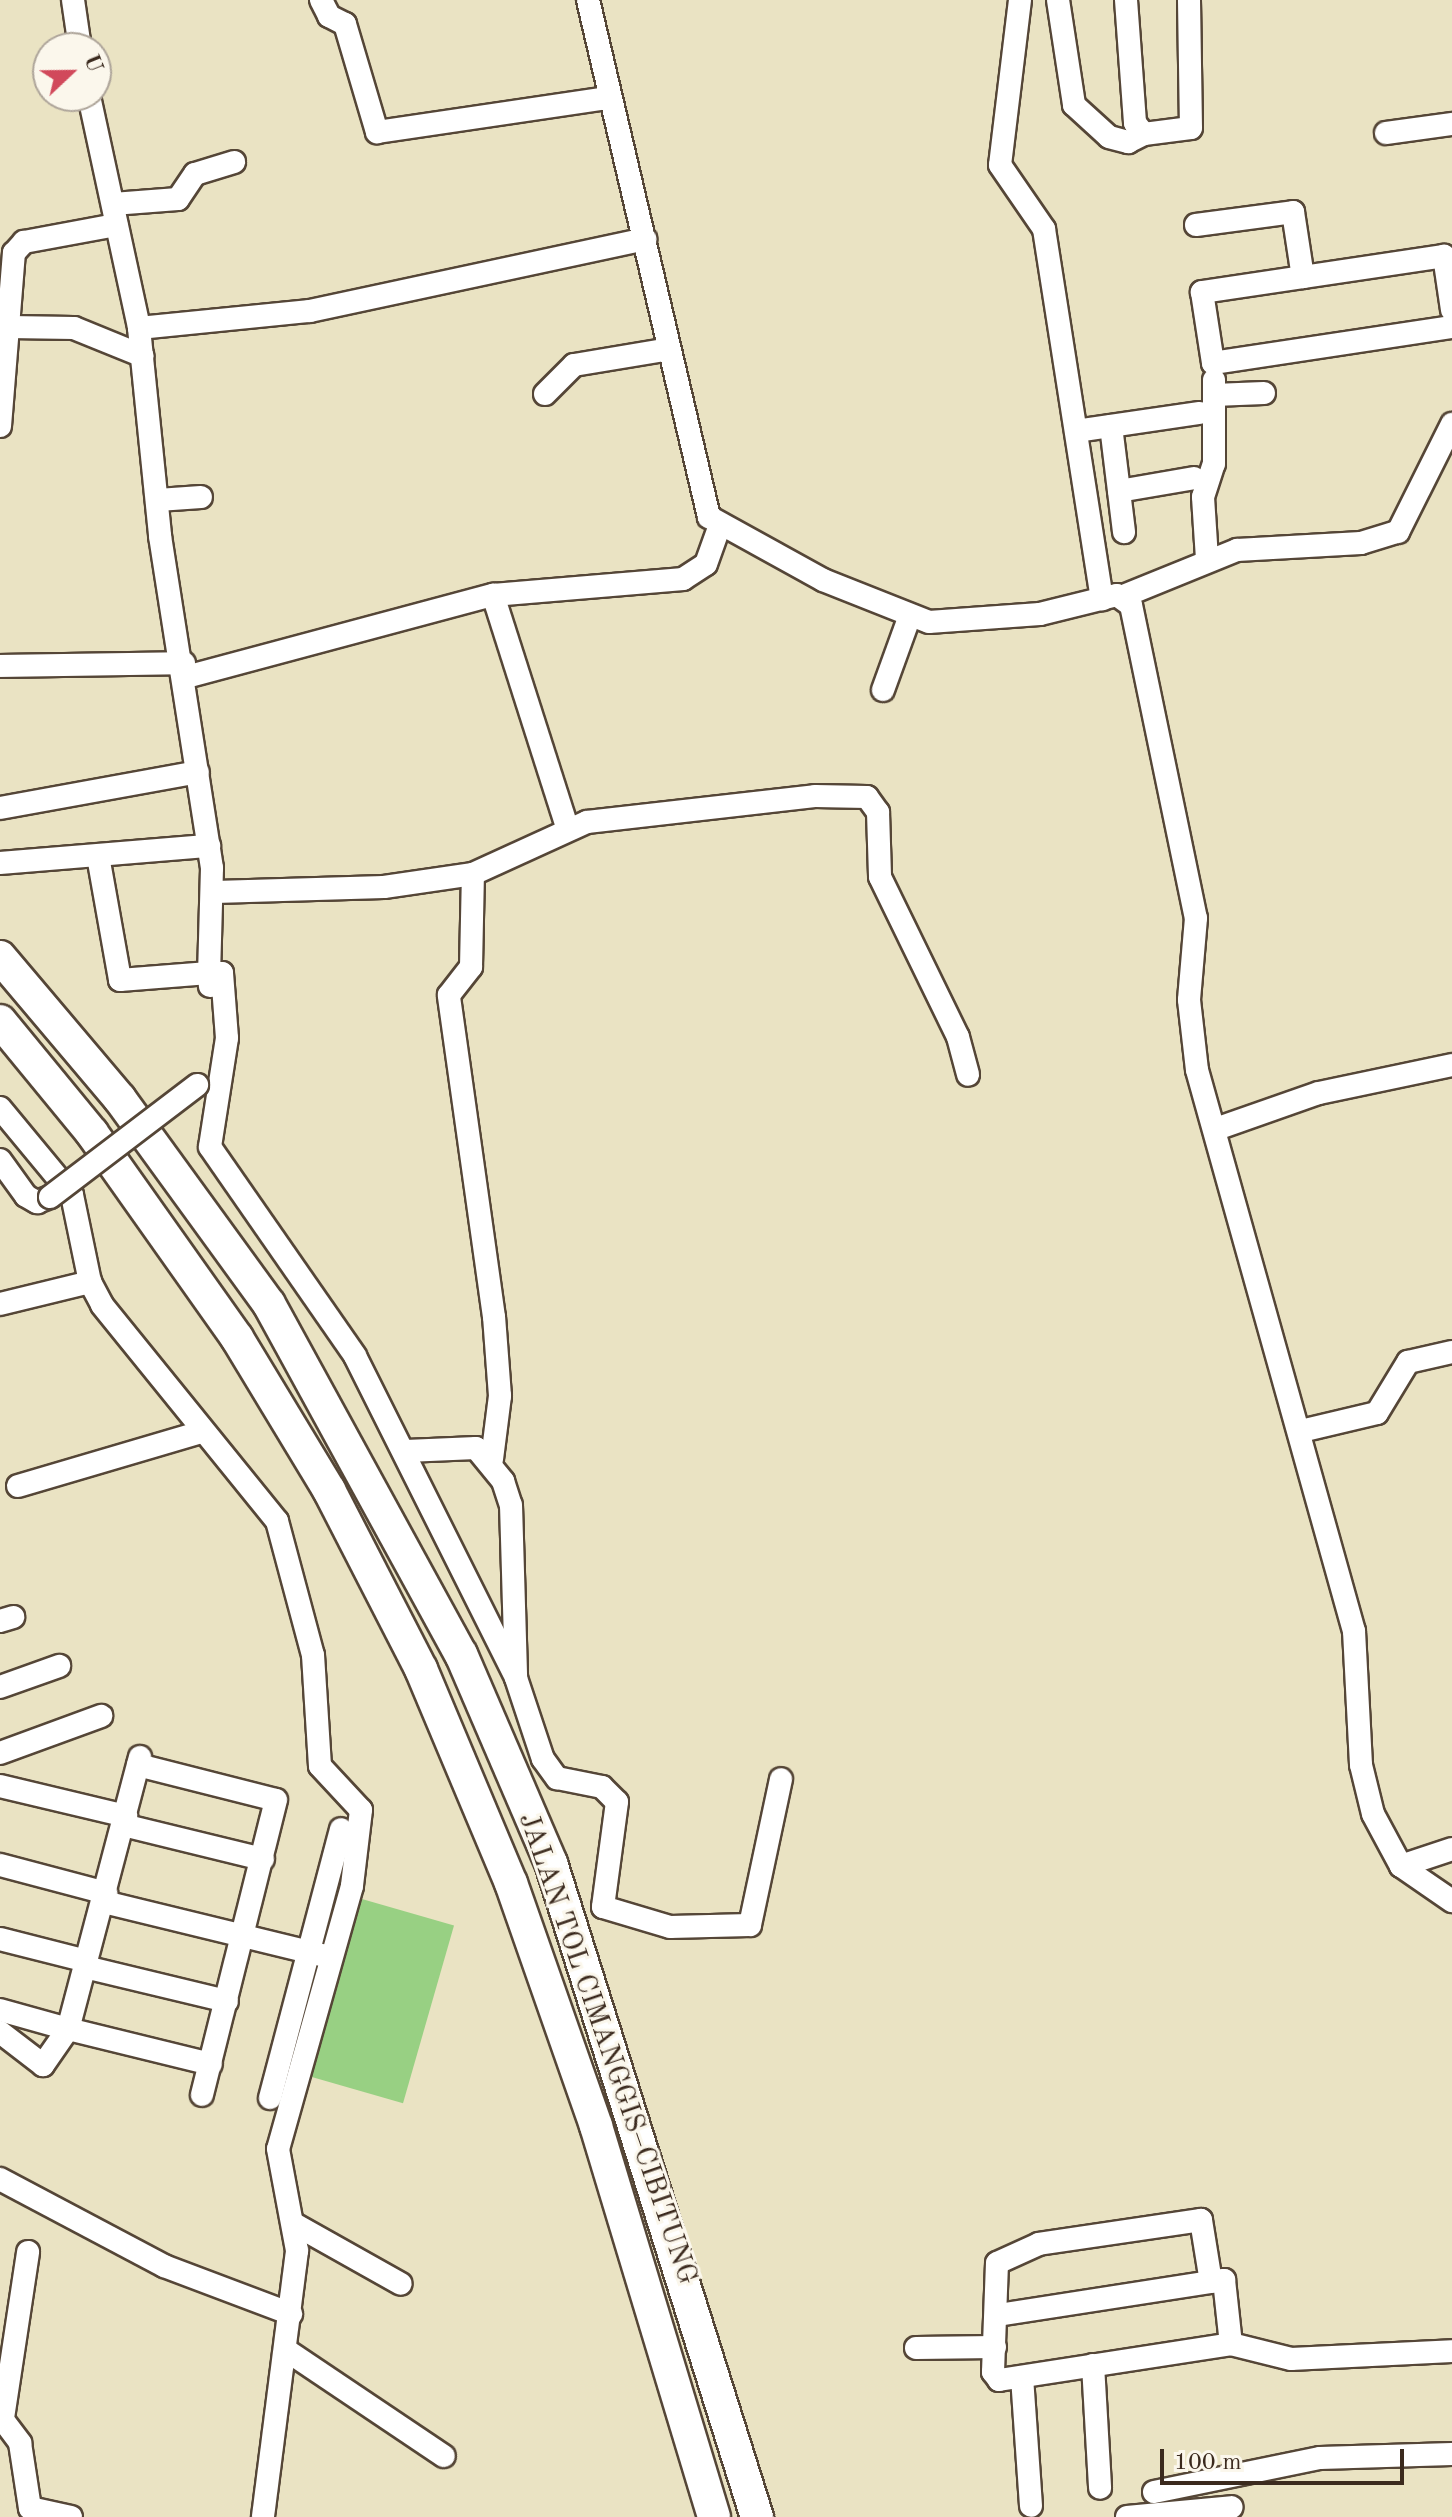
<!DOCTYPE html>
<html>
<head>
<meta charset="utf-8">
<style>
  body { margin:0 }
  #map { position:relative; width:1452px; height:2517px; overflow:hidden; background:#eae3c3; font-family:"Old Standard TT",serif }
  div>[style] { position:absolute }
  .green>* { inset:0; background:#98d083; transform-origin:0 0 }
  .roads { filter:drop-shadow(2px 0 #554637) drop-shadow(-2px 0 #554637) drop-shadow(0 2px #554637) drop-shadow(0 -2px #554637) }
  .minor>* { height:22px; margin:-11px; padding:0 11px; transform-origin:11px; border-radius:11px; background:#fff }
  .highway>* { height:32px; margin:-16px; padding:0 16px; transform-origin:16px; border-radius:16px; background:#fff }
  .bridges { filter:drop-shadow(2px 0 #554637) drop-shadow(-2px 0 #554637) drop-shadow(0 2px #554637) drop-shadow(0 -2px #554637) }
  .minor-bridge>* { height:22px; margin:-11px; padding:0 11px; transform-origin:11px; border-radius:11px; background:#fff }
  span { translate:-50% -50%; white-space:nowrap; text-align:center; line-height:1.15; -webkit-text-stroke:6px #fbf7ec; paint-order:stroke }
  .street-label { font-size:28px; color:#3b2a1e }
  .north { position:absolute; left:32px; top:32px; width:80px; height:80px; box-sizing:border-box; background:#fbf7ec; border:2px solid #aea59a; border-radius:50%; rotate:68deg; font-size:22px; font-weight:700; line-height:32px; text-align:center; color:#3b2a1e }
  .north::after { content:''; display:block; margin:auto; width:28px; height:36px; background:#d1495b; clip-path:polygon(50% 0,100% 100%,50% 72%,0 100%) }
  .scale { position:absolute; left:1160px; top:2449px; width:244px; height:36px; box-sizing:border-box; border:4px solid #3b2a1e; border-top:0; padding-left:10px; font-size:24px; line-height:28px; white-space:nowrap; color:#3b2a1e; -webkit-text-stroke:6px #fbf7ec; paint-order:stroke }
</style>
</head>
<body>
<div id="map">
  <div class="green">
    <i style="left:355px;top:1897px;width:103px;height:185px;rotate:16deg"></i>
  </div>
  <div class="roads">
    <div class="minor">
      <i style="left:73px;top:0;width:49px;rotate:81.7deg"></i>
      <i style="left:321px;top:0;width:18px;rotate:63deg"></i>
      <i style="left:329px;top:16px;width:18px;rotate:27deg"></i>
      <i style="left:345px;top:24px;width:113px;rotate:73.5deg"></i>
      <i style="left:377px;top:132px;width:233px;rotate:-8.4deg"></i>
      <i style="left:588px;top:0;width:531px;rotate:76.83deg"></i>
      <i style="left:709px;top:517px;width:130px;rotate:28.9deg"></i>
      <i style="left:823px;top:580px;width:114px;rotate:21.6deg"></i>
      <i style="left:929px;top:622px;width:111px;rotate:-4.1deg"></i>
      <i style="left:1040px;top:614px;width:79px;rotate:-13.9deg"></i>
      <i style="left:1117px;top:595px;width:17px;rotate:36deg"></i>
      <i style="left:1131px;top:605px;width:320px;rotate:78.3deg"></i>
      <i style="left:1196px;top:918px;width:82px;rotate:94.9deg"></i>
      <i style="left:1189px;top:1000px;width:70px;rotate:83.5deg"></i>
      <i style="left:1197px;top:1070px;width:583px;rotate:74.37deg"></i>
      <i style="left:1354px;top:1631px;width:134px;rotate:87deg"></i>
      <i style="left:1361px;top:1765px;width:50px;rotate:76.2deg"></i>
      <i style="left:1373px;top:1814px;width:59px;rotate:61.7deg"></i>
      <i style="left:1401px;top:1866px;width:62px;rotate:34.5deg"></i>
      <i style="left:1020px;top:0;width:166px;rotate:96.9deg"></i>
      <i style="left:1000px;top:165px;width:78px;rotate:55.5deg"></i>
      <i style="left:1044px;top:229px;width:375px;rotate:81.1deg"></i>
      <i style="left:1058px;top:0;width:106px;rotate:81.3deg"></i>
      <i style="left:1074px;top:105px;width:47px;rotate:42.4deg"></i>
      <i style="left:1109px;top:137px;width:20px;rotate:15deg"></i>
      <i style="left:1128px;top:142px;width:18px;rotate:-27deg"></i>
      <i style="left:1126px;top:0;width:123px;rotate:85.8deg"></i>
      <i style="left:1135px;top:123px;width:14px;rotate:51deg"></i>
      <i style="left:1144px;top:134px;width:47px;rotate:-7.3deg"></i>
      <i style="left:1191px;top:128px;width:128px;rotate:-90.9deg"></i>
      <i style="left:89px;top:96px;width:237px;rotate:77.8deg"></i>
      <i style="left:139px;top:328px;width:209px;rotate:84.2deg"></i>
      <i style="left:160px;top:536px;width:336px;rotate:81.1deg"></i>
      <i style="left:212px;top:868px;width:105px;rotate:91.6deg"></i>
      <i style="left:209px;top:973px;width:13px"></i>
      <i style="left:222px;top:973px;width:65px;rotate:85.6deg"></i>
      <i style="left:227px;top:1038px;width:110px;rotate:98.9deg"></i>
      <i style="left:210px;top:1147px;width:254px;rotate:55.2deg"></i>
      <i style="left:355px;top:1356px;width:360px;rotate:63.4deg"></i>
      <i style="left:1386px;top:133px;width:67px;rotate:-7.8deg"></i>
      <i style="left:113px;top:204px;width:65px;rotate:-4.4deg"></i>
      <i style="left:178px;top:199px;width:30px;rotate:-56deg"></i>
      <i style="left:195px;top:174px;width:41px;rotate:-17.1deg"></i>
      <i style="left:1196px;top:225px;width:98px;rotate:-7.6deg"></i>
      <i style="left:1293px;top:212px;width:66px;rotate:81.3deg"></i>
      <i style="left:1452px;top:310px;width:55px;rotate:-98.4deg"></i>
      <i style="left:1444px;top:256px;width:245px;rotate:171.5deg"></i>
      <i style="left:1202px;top:292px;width:72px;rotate:81.2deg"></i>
      <i style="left:1213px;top:363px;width:242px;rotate:-8.6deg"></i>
      <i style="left:9px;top:327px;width:65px;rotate:0.9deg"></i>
      <i style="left:74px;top:328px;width:74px;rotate:22.1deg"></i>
      <i style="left:139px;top:328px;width:172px;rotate:-5.7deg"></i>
      <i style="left:310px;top:311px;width:343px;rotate:-12.1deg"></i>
      <i style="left:545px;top:394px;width:41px;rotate:-45deg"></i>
      <i style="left:574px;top:365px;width:92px;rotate:-9.4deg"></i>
      <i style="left:1214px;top:395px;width:50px;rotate:-2.3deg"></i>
      <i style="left:0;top:426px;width:174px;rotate:-85.4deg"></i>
      <i style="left:14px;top:253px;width:15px;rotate:-48deg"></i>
      <i style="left:24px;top:242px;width:94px;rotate:-10.5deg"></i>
      <i style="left:1111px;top:426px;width:107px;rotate:83deg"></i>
      <i style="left:1076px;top:431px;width:125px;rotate:-8.3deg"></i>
      <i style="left:1119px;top:491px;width:76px;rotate:-9.8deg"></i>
      <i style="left:158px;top:500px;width:43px;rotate:-4deg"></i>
      <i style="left:1207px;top:559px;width:62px;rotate:-93.7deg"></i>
      <i style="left:1203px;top:497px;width:35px;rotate:-72deg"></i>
      <i style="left:1214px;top:464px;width:84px;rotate:-90deg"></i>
      <i style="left:493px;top:595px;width:244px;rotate:72.3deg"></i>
      <i style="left:1126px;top:595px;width:120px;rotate:-22.1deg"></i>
      <i style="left:1237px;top:550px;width:124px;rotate:-3.2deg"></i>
      <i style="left:1361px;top:543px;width:39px;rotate:-17deg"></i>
      <i style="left:1398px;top:532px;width:121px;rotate:-63.4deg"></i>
      <i style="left:0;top:666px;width:184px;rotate:-0.9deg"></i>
      <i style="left:186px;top:677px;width:318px;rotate:-15deg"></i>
      <i style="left:493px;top:595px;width:191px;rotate:-4.8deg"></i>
      <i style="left:683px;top:579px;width:27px;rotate:-33deg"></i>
      <i style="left:706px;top:564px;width:41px;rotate:-70.3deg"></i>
      <i style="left:883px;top:690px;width:77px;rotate:-70.1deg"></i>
      <i style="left:0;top:808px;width:201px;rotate:-10.3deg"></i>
      <i style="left:98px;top:856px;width:126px;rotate:79.9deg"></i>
      <i style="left:120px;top:980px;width:89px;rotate:-4.5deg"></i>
      <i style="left:209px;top:973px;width:13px;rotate:86deg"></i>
      <i style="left:0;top:863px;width:210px;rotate:-4.7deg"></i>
      <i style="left:215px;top:892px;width:169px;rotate:-1.7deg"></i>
      <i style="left:384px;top:887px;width:90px;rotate:-8.3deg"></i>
      <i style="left:0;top:1108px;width:113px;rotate:50.4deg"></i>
      <i style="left:72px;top:1195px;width:89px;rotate:78.3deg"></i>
      <i style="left:90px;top:1282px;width:26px;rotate:62deg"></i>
      <i style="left:102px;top:1305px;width:278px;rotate:51deg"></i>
      <i style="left:277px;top:1521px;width:139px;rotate:75deg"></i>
      <i style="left:313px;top:1655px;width:111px;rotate:86.4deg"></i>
      <i style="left:320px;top:1766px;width:60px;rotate:47deg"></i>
      <i style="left:361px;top:1810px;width:77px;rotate:96.8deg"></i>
      <i style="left:352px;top:1886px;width:273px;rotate:105.7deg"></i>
      <i style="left:278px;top:2149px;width:104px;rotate:79.4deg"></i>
      <i style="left:297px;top:2251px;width:268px;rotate:97.3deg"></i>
      <i style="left:1216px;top:1129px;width:109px;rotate:-19.3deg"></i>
      <i style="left:1319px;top:1093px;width:136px;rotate:-11.9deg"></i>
      <i style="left:0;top:1160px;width:44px;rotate:54.2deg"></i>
      <i style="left:26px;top:1196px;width:13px;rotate:29deg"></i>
      <i style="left:37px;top:1202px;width:14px;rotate:-21deg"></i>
      <i style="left:0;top:1304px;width:93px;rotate:-13.7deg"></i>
      <i style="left:1301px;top:1431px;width:78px;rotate:-13.3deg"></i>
      <i style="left:1377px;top:1413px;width:60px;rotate:-58.7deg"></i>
      <i style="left:1408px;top:1362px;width:45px;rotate:-12.8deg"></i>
      <i style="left:406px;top:1451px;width:70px;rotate:-2.5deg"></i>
      <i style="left:476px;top:1448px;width:43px;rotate:50.7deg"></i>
      <i style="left:503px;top:1481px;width:25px;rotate:72deg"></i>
      <i style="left:511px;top:1505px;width:173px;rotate:88.3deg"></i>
      <i style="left:516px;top:1678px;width:85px;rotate:71.6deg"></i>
      <i style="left:543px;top:1759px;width:24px;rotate:54deg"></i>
      <i style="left:557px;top:1778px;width:46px;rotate:11.3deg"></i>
      <i style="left:602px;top:1787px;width:21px;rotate:45deg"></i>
      <i style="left:617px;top:1802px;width:106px;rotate:97.6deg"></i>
      <i style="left:603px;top:1907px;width:70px;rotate:16.6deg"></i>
      <i style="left:670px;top:1927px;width:80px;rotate:-1.4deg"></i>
      <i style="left:750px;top:1925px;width:149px;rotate:-78deg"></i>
      <i style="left:492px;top:1459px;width:64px;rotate:-82.8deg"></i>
      <i style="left:500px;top:1396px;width:79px;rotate:-94.3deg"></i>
      <i style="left:494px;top:1317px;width:325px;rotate:-98deg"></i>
      <i style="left:449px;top:995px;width:36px;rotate:-52deg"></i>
      <i style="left:471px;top:967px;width:93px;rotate:-88.8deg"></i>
      <i style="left:473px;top:874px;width:125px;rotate:-24.5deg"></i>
      <i style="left:587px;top:822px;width:229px;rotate:-6.5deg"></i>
      <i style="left:815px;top:796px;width:52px;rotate:1.1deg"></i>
      <i style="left:867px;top:797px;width:19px;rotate:54deg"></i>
      <i style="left:878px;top:812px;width:65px;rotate:88.2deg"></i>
      <i style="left:880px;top:877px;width:178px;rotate:64deg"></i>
      <i style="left:958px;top:1037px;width:39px;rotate:75deg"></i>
      <i style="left:18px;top:1486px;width:192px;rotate:-16.4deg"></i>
      <i style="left:0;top:1621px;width:14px;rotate:-17deg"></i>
      <i style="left:0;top:1687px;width:63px;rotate:-19.6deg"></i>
      <i style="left:0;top:1753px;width:108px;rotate:-20.1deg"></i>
      <i style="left:140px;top:1757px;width:281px;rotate:104.8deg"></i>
      <i style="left:68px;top:2029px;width:147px;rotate:13.8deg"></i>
      <i style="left:138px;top:1765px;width:142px;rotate:14.2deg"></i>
      <i style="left:276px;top:1800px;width:304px;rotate:104.1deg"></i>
      <i style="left:0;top:1786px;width:130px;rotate:13.4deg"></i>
      <i style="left:123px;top:1825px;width:144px;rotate:13.7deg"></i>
      <i style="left:0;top:1865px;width:110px;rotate:14.8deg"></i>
      <i style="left:1401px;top:1866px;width:54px;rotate:-18.4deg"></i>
      <i style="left:104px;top:1902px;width:228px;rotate:13.7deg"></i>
      <i style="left:0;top:1939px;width:90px;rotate:14.2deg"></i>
      <i style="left:85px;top:1967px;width:146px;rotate:13.5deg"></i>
      <i style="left:0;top:2010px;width:71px;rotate:15.6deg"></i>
      <i style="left:68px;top:2029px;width:44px;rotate:124.8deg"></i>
      <i style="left:43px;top:2065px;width:54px;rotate:-142.5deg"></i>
      <i style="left:270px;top:2098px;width:278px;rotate:-75.2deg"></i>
      <i style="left:0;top:2179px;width:186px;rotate:27.9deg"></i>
      <i style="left:164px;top:2266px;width:136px;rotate:20.7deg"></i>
      <i style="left:296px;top:2225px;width:120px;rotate:29.3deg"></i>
      <i style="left:1211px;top:2282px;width:63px;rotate:-99.2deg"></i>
      <i style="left:1201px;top:2220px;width:164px;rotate:171.6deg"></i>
      <i style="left:1039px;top:2244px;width:46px;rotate:155.7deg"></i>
      <i style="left:997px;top:2263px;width:109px;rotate:92.1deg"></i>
      <i style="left:993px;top:2372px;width:10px;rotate:53deg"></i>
      <i style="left:999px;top:2380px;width:235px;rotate:-8.8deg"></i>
      <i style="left:1231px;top:2344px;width:62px;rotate:14deg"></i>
      <i style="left:1291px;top:2359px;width:161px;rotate:-2.8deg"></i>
      <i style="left:998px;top:2315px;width:229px;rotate:-8.8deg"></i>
      <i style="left:1224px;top:2280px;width:64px;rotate:83.8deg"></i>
      <i style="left:916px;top:2348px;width:79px;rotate:-0.7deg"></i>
      <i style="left:286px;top:2350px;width:190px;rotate:33.9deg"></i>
      <i style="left:1093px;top:2365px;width:123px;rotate:86.7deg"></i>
      <i style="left:1022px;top:2377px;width:129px;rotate:86deg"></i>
      <i style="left:0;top:2416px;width:34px;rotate:53deg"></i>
      <i style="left:20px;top:2443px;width:66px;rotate:81.3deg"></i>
      <i style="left:30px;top:2508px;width:42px;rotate:12.4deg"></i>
      <i style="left:3px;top:2418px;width:168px;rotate:-81.4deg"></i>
      <i style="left:1154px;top:2492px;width:169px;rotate:-11.6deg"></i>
      <i style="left:1320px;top:2458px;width:132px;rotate:-1.7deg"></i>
      <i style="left:1127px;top:2517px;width:105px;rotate:-5.4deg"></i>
    </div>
    <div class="highway">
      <i style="left:0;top:957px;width:186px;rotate:49.8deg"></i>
      <i style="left:120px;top:1099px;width:253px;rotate:54deg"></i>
      <i style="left:269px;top:1304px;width:399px;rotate:61.3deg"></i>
      <i style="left:461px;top:1654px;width:228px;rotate:66.7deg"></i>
      <i style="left:551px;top:1863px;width:686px;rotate:72.52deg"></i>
      <i style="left:0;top:1021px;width:145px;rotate:50.6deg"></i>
      <i style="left:92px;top:1133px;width:251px;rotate:54.7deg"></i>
      <i style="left:237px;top:1338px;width:178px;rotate:58.8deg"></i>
      <i style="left:329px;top:1490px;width:201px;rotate:62.8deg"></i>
      <i style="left:421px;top:1669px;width:232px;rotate:67.2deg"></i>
      <i style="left:511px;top:1883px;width:257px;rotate:70.7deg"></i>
      <i style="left:596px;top:2126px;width:408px;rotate:73.2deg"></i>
    </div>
  </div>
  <div class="bridges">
    <div class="minor-bridge">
      <i style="left:50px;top:1197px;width:185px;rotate:-37.3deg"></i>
    </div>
  </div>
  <div class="street-label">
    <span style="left:607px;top:2049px;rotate:71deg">JALAN TOL CIMANGGIS–CIBITUNG</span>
  </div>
  <div class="north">U</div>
  <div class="scale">100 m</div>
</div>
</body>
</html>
